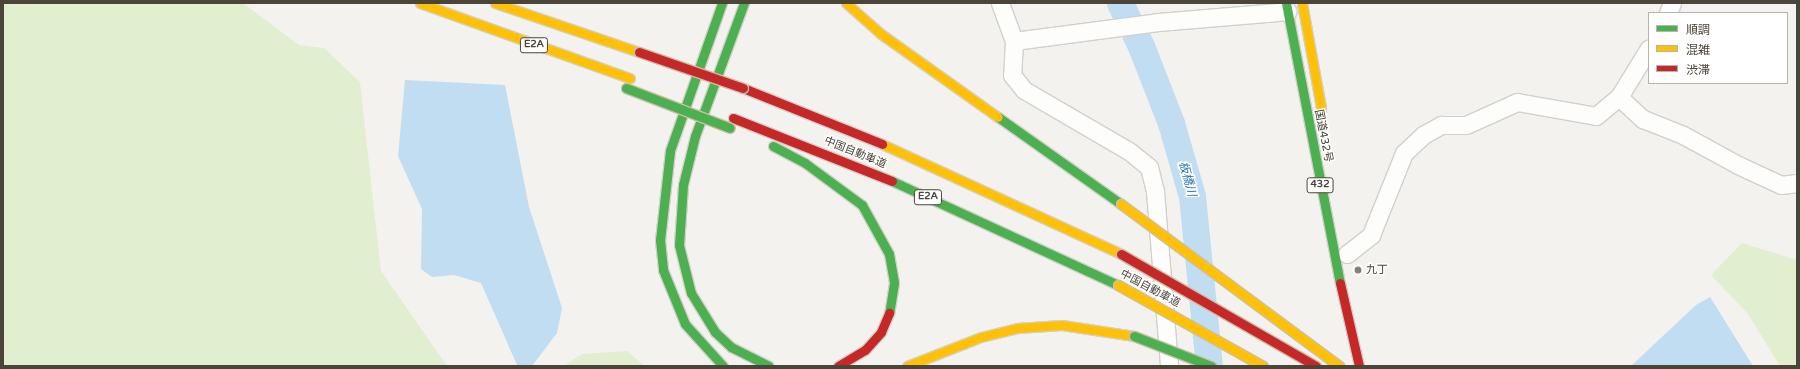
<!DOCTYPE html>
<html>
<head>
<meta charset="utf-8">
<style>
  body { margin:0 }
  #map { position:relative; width:1800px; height:369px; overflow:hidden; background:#f4f2ee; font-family:"Varela Round","Noto Sans JP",sans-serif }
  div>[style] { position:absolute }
  .green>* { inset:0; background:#e1eecf }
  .water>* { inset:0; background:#c0ddf1 }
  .river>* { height:27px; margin:-13.5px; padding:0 13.5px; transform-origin:13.5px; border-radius:13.5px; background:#c0ddf1 }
  .roads { filter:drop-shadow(1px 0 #d2d0cb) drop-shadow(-1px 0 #d2d0cb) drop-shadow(0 1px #d2d0cb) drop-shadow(0 -1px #d2d0cb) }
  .street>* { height:17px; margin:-8.5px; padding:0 8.5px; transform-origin:8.5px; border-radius:8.5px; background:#fdfdfc }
  .fast>* { height:9px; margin:-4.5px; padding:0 4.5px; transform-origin:4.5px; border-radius:4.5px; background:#4caf50 }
  .slow>* { height:9px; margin:-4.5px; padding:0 4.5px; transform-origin:4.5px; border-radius:4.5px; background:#ffc107 }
  .jam>* { height:9px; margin:-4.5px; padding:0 4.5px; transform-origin:4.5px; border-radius:4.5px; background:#c62828 }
  .bridges { filter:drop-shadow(1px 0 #ccbfa9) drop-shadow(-1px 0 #ccbfa9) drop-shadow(0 1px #ccbfa9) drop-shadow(0 -1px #ccbfa9) }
  .fast-bridge>* { height:9px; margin:-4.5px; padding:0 4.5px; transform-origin:4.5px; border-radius:4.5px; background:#4caf50 }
  .slow-bridge>* { height:9px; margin:-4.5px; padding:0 4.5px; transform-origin:4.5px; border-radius:4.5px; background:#ffc107 }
  .jam-bridge>* { height:9px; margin:-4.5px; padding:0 4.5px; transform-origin:4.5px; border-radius:4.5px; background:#c62828 }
  .dots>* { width:11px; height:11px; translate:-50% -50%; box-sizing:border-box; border:2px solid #fff; border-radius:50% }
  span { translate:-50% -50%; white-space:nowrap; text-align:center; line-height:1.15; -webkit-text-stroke:3px #fff; paint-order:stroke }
  .shield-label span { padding:1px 3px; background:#fff; border:1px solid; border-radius:3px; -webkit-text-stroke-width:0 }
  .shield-label { font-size:10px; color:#4b4439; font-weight:700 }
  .street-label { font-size:11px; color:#4b4439 }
  .poi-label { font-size:11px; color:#4b4439 }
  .left { translate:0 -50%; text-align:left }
  .water-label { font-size:12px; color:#2e7ab2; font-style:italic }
  .frame { position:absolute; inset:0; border:4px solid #4b4439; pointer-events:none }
  .legend { position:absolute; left:1648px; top:12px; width:140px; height:72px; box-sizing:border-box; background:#fff; border:1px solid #b7b4b0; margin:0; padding:5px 7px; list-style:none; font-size:12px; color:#4b4439 }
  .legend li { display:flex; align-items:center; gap:8px; height:20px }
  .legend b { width:20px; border:1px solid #b7b4b0 }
</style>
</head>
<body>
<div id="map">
  <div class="green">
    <i style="clip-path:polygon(3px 3px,243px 3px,299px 45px,324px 48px,360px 82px,381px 271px,447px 366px,3px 366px)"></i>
    <i style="clip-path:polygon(1742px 243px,1797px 260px,1797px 366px,1780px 366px,1748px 314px,1711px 275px)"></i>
    <i style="clip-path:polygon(627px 351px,645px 366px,564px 366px,582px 354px)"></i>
  </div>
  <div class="water">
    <i style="clip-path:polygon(405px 80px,505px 85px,529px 207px,562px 308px,557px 333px,532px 366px,517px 365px,481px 283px,454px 275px,432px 277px,421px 269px,422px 209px,398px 156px)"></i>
    <i style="clip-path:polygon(1710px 297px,1753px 366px,1631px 366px,1696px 305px)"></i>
  </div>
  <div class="river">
    <i style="left:1120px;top:3px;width:48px;rotate:64deg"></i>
    <i style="left:1141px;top:46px;width:83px;rotate:68.7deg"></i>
    <i style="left:1171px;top:123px;width:76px;rotate:74deg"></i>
    <i style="left:1192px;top:196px;width:171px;rotate:84.3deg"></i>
  </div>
  <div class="roads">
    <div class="street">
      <i style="left:1000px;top:3px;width:40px;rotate:69.8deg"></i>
      <i style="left:1014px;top:41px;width:34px;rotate:93deg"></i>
      <i style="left:1012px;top:75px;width:19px;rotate:51deg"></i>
      <i style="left:1024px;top:90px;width:121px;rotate:30.2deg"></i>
      <i style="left:1129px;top:151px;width:26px;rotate:39deg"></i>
      <i style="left:1149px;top:167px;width:25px;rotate:76deg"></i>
      <i style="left:1155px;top:191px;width:176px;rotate:85.4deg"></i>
      <i style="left:1668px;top:13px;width:11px;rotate:-68deg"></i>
      <i style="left:1014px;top:41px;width:145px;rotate:-7.5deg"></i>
      <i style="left:1158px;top:22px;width:130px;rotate:-4.8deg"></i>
      <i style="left:1619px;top:97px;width:33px;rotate:43deg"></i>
      <i style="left:1643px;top:119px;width:43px;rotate:21.8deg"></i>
      <i style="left:1683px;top:135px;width:63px;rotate:28.6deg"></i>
      <i style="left:1738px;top:165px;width:47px;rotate:24.9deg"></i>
      <i style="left:1781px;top:185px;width:16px;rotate:-7deg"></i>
      <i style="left:1347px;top:254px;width:31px;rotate:-38deg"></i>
      <i style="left:1371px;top:235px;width:88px;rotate:-68.1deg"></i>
      <i style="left:1404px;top:153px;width:26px;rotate:-43deg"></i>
      <i style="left:1423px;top:135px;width:21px;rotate:-29deg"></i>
      <i style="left:1441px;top:125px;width:25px"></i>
      <i style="left:1466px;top:125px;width:56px;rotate:-24.3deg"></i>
      <i style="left:1517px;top:102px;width:80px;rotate:10deg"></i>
      <i style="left:1596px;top:116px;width:30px;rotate:-40deg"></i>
      <i style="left:1619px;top:97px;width:57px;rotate:-58.5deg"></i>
    </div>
    <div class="fast">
      <i style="left:722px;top:3px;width:157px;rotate:109.4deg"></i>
      <i style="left:670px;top:151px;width:90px;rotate:96.4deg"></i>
      <i style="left:660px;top:240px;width:30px;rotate:84deg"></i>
      <i style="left:663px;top:270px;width:58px;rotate:67.8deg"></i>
      <i style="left:685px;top:324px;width:57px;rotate:47.9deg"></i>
      <i style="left:744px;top:3px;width:142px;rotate:110.2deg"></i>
      <i style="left:695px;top:136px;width:50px;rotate:103.8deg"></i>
      <i style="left:683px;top:185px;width:60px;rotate:93.8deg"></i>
      <i style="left:679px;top:245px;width:49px;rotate:76deg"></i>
      <i style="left:691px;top:293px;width:46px;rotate:58.4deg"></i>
      <i style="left:715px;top:332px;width:22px;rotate:43deg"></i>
      <i style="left:731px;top:347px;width:42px;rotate:26.6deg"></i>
      <i style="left:1286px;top:3px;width:285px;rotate:79.1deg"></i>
      <i style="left:998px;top:117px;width:151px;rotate:35.3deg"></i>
      <i style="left:773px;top:146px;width:36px;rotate:28deg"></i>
      <i style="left:805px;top:163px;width:71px;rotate:36.4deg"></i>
      <i style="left:862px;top:205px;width:56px;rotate:61.1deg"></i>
      <i style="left:889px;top:254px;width:29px;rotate:80deg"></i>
      <i style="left:894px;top:283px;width:30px;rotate:99deg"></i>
      <i style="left:892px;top:181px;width:249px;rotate:24.7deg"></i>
    </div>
    <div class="slow">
      <i style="left:420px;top:3px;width:223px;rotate:19.7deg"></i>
      <i style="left:495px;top:3px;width:152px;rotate:18.8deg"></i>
      <i style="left:846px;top:3px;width:47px;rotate:41.5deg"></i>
      <i style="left:881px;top:34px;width:143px;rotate:35.4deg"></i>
      <i style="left:1302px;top:3px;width:107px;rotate:79.7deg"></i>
      <i style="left:882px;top:144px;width:263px;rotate:24.7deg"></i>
      <i style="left:907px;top:366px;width:79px;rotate:-21.4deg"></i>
      <i style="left:981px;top:337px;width:37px;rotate:-14deg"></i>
      <i style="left:1017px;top:328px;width:45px;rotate:-3.8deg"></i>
      <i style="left:1062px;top:325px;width:73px;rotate:8.7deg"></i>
    </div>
    <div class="jam">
      <i style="left:743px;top:88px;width:150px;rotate:21.9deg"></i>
      <i style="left:733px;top:118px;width:171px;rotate:21.6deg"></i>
      <i style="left:1340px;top:283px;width:85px;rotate:77.1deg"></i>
      <i style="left:838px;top:366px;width:31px;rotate:-31deg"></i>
      <i style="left:865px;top:350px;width:24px;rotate:-48deg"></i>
      <i style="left:881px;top:332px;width:21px;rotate:-67deg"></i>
    </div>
  </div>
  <div class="bridges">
    <div class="fast-bridge">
      <i style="left:626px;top:88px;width:111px;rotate:21deg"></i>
      <i style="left:1134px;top:336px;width:83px;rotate:21.3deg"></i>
    </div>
    <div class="slow-bridge">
      <i style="left:1121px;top:204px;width:272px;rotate:36.6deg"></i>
      <i style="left:1118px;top:285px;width:166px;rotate:29.2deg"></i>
    </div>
    <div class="jam-bridge">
      <i style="left:639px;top:52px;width:110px;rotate:19.1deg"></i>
      <i style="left:1121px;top:254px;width:225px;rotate:29.9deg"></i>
    </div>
  </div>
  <div class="dots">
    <i style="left:1358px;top:270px;background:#868178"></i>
  </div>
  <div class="shield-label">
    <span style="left:534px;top:45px">E2A</span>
    <span style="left:1320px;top:185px">432</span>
    <span style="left:928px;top:197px">E2A</span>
  </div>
  <div class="street-label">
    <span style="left:1323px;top:136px;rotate:79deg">国道432号</span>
    <span style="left:855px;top:153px;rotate:22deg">中国自動車道</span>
    <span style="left:1150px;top:289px;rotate:28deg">中国自動車道</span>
  </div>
  <div class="poi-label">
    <span class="left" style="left:1366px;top:270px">九丁</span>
  </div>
  <div class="water-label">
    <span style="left:1187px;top:179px;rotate:75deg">板橋川</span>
  </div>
  <div class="frame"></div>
  <ul class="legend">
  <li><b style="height:5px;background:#4caf50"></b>順調</li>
  <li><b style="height:5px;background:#ffc107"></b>混雑</li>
  <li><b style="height:5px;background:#c62828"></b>渋滞</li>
  </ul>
</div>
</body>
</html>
